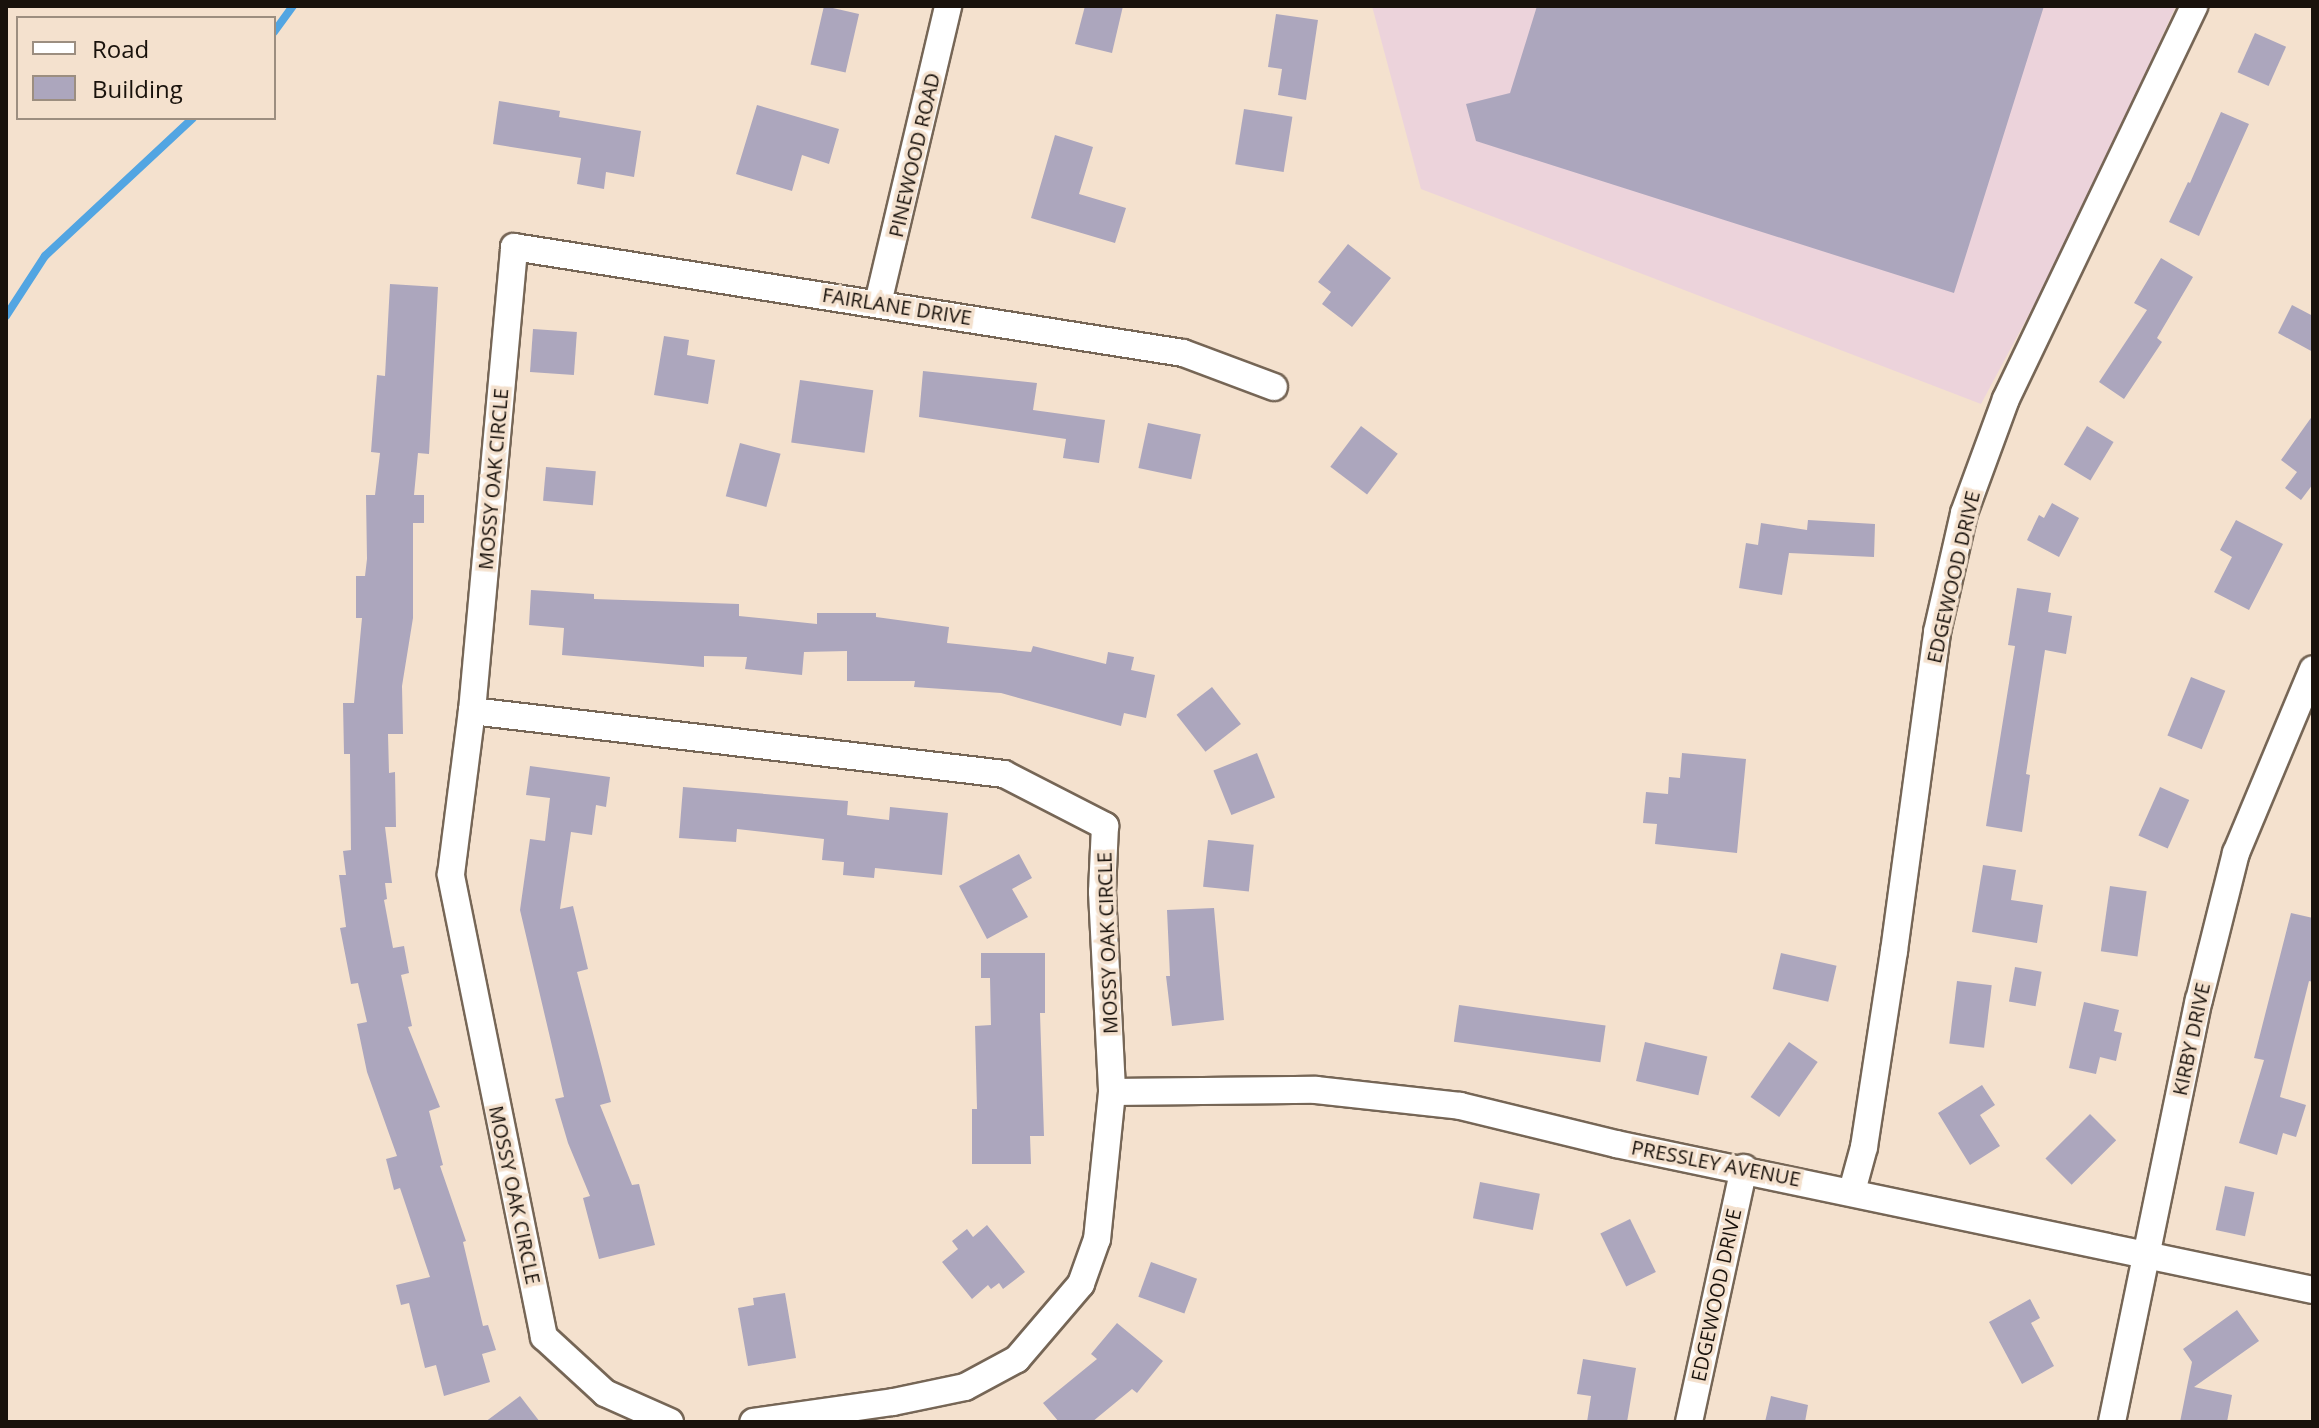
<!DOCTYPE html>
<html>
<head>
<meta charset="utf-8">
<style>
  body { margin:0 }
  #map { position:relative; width:2319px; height:1428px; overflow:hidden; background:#f4e1ce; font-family:"Open Sans",sans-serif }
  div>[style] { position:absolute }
  .commercial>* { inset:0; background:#ecd3db }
  .stream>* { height:8px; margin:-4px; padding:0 4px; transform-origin:4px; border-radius:4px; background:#52a5e2 }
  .building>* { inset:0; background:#aca6bd; transform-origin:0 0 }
  .roads { filter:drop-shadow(2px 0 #766656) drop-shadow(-2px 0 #766656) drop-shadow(0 2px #766656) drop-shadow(0 -2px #766656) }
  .street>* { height:26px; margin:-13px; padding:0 13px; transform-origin:13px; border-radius:13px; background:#fff }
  span { translate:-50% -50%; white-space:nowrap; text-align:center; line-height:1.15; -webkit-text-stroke:7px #f4e1ce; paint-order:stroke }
  .street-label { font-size:20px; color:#19120c }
  .frame { position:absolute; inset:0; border:8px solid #19120c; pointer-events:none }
  .legend { position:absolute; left:16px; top:16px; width:260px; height:104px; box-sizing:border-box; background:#f4e1ce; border:2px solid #9c8e80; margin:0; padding:10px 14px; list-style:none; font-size:24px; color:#19120c }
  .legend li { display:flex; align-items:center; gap:16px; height:40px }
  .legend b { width:40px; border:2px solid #9c8e80 }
</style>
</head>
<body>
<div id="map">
  <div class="commercial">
    <i style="clip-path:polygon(1372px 6px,2176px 6px,2071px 236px,1981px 404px,1421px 189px)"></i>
  </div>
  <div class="stream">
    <i style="left:274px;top:32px;width:32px;rotate:-54deg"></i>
    <i style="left:6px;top:316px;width:72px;rotate:-57deg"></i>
    <i style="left:45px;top:256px;width:202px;rotate:-43deg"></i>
  </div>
  <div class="building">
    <i style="left:824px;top:6px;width:36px;height:60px;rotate:13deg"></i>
    <i style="clip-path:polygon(1085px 6px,1123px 6px,1112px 53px,1075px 44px)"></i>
    <i style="clip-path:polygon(1537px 6px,2044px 6px,1954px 293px,1476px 141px,1466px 104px,1510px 93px)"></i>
    <i style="clip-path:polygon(1276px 14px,1318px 20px,1306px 100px,1278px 95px,1282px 69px,1268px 67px)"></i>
    <i style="left:2255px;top:33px;width:34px;height:43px;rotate:24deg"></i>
    <i style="clip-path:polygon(499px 101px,560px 111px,559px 117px,641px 131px,634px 177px,606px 172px,604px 189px,577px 184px,581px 158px,493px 144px)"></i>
    <i style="clip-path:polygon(757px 105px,839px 129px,829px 164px,802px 155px,792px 191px,736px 174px)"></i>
    <i style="left:1244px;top:109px;width:49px;height:56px;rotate:9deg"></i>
    <i style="clip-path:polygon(2221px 112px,2249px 124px,2199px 236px,2169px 222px,2188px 182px,2190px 183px)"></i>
    <i style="clip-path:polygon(1055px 135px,1093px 147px,1079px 194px,1126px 208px,1115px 243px,1031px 218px)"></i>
    <i style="clip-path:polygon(1348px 244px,1391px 278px,1352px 327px,1322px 304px,1331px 292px,1318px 282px)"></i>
    <i style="clip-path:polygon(2161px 258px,2193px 277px,2157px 338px,2162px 342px,2124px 399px,2099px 382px,2147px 310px,2134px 303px)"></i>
    <i style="clip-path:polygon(390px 284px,438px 287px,429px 454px,418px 453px,414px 495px,424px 495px,424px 523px,413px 523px,413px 618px,402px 686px,403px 734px,388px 734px,389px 773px,395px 772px,396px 827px,385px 827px,392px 883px,385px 883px,387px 899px,384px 900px,393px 948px,404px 946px,409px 973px,401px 975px,412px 1026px,408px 1027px,440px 1107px,429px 1111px,443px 1165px,440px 1166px,466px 1241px,463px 1242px,483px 1326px,488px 1325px,496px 1350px,482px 1354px,490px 1382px,444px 1396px,436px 1365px,425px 1368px,409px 1303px,401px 1305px,396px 1285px,430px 1277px,400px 1188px,394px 1190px,386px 1159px,397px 1156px,367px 1072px,357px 1024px,367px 1022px,358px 983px,351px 984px,340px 928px,346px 927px,339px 875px,346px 875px,343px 851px,351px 850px,350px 754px,344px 754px,343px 703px,354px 703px,362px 618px,356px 618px,356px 576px,365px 576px,367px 559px,366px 495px,375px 495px,380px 453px,371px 452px,377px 375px,385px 376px)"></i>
    <i style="clip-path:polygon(2292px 305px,2313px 316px,2313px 352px,2278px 333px)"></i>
    <i style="left:533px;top:329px;width:44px;height:43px;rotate:4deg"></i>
    <i style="clip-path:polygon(664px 336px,689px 340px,687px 355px,715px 360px,708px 404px,654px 395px)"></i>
    <i style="clip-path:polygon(923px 371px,1037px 383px,1033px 410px,1105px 420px,1099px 463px,1063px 458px,1066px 439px,919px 417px)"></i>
    <i style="left:800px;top:380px;width:74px;height:63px;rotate:8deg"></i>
    <i style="clip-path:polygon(2313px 415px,2313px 484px,2301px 500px,2285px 488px,2297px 472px,2281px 460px)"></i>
    <i style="left:1148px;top:423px;width:54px;height:46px;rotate:12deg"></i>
    <i style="left:1361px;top:426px;width:46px;height:51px;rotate:37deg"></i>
    <i style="left:2087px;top:426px;width:31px;height:45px;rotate:31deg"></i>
    <i style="left:740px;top:443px;width:42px;height:55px;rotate:15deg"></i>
    <i style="left:546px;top:467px;width:50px;height:34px;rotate:5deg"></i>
    <i style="clip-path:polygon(2052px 503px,2079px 518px,2059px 557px,2027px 540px,2039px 515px,2044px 518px)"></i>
    <i style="clip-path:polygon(1808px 520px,1875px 524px,1874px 557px,1789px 553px,1782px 595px,1739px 588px,1746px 543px,1758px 545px,1761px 523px,1807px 530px)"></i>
    <i style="clip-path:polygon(2236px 520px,2283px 544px,2249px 610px,2214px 592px,2232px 557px,2220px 550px)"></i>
    <i style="clip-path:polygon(2017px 588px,2051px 593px,2048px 612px,2072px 616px,2066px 654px,2045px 650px,2026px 774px,2030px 775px,2022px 832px,1986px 826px,2015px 646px,2008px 645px)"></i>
    <i style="clip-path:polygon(531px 590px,594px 594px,594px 599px,739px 604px,739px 616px,817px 624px,817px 613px,876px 613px,876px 617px,949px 627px,947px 643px,1031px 652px,1033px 646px,1106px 664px,1108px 652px,1134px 657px,1131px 670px,1155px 675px,1146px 718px,1124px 713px,1121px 726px,1001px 693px,914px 687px,915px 681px,847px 681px,847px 651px,804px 652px,802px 675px,745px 669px,747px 657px,704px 656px,704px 667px,562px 655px,564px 628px,529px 625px)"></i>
    <i style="left:2191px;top:677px;width:37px;height:63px;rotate:22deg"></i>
    <i style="left:1212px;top:687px;width:47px;height:45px;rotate:52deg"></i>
    <i style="left:1257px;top:753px;width:48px;height:47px;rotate:68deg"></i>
    <i style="clip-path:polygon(1682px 753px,1746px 759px,1737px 853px,1655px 844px,1657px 824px,1643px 823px,1646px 792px,1668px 794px,1669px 777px,1680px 778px)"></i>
    <i style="clip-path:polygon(530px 766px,610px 777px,606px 807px,596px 805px,592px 835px,571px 832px,560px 909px,573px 906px,588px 969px,577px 972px,611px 1102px,600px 1105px,632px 1185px,639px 1184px,655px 1245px,599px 1259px,583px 1198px,590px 1196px,568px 1143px,555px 1099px,564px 1097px,520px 910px,530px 839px,545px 841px,550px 798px,526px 795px)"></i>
    <i style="clip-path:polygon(683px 787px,848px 801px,847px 815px,889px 820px,890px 807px,948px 813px,942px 875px,875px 868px,874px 878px,843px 875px,844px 862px,822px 860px,824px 839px,737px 829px,736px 842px,679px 838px)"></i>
    <i style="left:2160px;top:787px;width:32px;height:53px;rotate:24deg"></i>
    <i style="left:1208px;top:840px;width:46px;height:47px;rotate:6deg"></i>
    <i style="clip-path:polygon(1019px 854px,1032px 878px,1012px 889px,1028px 917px,987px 939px,959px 886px)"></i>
    <i style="clip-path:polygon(1983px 865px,2016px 870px,2011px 900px,2043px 905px,2037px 943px,1972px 932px)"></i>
    <i style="left:2110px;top:886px;width:37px;height:66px;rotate:8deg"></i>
    <i style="clip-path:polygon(1214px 908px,1224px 1020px,1172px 1026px,1166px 976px,1170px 976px,1167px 910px)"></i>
    <i style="clip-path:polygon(2291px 913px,2313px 918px,2313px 982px,2309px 981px,2280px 1097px,2306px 1105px,2296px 1137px,2283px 1133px,2277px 1155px,2239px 1143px,2264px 1060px,2254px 1058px)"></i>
    <i style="clip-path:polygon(981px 953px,1045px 953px,1045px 1013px,1040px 1013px,1044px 1136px,1030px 1136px,1031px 1164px,972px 1164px,972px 1109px,977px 1109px,975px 1026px,991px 1025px,990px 978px,981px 978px)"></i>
    <i style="left:1781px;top:953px;width:57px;height:37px;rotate:13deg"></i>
    <i style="left:2015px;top:967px;width:27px;height:35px;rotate:10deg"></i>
    <i style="left:1957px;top:981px;width:35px;height:63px;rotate:7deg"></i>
    <i style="clip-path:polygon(2084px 1002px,2119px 1010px,2114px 1031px,2122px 1033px,2116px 1061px,2100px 1057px,2096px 1074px,2069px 1068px)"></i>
    <i style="left:1459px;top:1005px;width:148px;height:37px;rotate:8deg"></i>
    <i style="left:1645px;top:1042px;width:64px;height:40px;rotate:13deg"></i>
    <i style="left:1789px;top:1042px;width:35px;height:67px;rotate:35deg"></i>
    <i style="clip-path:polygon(1982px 1085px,1995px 1105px,1980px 1115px,2000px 1146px,1970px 1165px,1938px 1113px)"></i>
    <i style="left:2090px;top:1114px;width:37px;height:63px;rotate:45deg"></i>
    <i style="left:1480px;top:1182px;width:61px;height:37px;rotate:11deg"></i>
    <i style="left:2225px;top:1186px;width:30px;height:45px;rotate:12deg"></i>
    <i style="left:1630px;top:1219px;width:59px;height:33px;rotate:64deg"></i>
    <i style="clip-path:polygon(987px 1225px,1025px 1272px,1003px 1289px,999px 1283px,991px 1289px,988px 1285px,972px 1299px,942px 1262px,958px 1249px,952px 1241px,967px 1229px,973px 1237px)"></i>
    <i style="left:1151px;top:1262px;width:49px;height:37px;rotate:20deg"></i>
    <i style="clip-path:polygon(785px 1293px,796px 1358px,748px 1366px,738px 1308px,754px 1305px,753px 1298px)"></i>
    <i style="clip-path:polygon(2030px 1299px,2040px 1318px,2031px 1323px,2054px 1366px,2022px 1384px,1989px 1322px)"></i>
    <i style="clip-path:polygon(2237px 1310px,2259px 1341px,2194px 1387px,2232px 1395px,2227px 1422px,2180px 1422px,2192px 1362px,2183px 1349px)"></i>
    <i style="clip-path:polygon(1117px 1323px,1163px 1361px,1137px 1393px,1132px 1389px,1092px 1422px,1059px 1422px,1043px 1403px,1097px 1359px,1091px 1354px)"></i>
    <i style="clip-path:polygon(1583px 1359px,1636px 1368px,1627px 1422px,1587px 1422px,1591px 1396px,1577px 1394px)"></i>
    <i style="clip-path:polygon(520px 1396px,540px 1422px,485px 1422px)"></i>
    <i style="clip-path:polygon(1771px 1396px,1808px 1405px,1805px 1422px,1765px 1422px)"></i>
  </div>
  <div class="roads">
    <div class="street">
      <i style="left:878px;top:303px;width:305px;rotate:-76.7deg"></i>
      <i style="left:472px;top:711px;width:536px;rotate:6.75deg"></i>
      <i style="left:1004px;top:774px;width:114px;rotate:27.2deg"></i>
      <i style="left:1105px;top:826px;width:66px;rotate:92.6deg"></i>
      <i style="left:1102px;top:892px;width:200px;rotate:87.1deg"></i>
      <i style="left:1112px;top:1092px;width:148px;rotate:95.8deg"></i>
      <i style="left:1097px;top:1239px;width:48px;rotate:109.6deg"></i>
      <i style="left:1081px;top:1284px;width:99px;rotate:130.5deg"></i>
      <i style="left:1017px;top:1359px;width:59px;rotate:151.7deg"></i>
      <i style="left:965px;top:1387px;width:74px;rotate:168.2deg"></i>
      <i style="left:893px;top:1402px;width:141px;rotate:171.9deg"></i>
      <i style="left:1112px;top:1092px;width:204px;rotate:-0.6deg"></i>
      <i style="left:1316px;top:1090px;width:145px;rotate:6.3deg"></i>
      <i style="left:1460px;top:1106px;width:161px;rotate:13.7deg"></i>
      <i style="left:1616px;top:1144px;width:712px;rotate:11.83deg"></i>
      <i style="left:1852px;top:1191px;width:46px;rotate:-74.7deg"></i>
      <i style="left:1864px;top:1147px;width:198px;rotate:-81.3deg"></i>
      <i style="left:1894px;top:951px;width:322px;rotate:-82.3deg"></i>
      <i style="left:1937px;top:632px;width:122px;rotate:-77.2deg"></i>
      <i style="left:1964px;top:513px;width:121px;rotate:-69.8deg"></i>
      <i style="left:2006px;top:399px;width:436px;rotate:-64.4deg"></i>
      <i style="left:670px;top:1422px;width:71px;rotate:-156deg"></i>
      <i style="left:605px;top:1393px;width:83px;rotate:-137.4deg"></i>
      <i style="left:544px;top:1337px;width:472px;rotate:-101.4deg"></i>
      <i style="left:451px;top:874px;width:164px;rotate:-82.7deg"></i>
      <i style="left:472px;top:711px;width:466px;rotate:-84.8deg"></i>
      <i style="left:514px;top:247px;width:677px;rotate:9deg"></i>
      <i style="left:1183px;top:353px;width:97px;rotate:20.5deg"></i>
      <i style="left:1689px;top:1422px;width:260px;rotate:-77.8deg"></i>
      <i style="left:2112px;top:1422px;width:431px;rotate:-78.4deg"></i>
      <i style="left:2199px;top:1000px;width:152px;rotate:-75.9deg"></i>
      <i style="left:2236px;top:853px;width:199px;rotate:-67.3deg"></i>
    </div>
  </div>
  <div class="street-label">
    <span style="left:914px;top:155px;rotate:-77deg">PINEWOOD ROAD</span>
    <span style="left:897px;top:306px;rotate:9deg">FAIRLANE DRIVE</span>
    <span style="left:493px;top:479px;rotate:-85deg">MOSSY OAK CIRCLE</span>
    <span style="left:1953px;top:577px;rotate:-77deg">EDGEWOOD DRIVE</span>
    <span style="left:1107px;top:943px;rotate:-92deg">MOSSY OAK CIRCLE</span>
    <span style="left:2191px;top:1039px;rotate:-78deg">KIRBY DRIVE</span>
    <span style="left:1716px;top:1163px;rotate:11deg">PRESSLEY AVENUE</span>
    <span style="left:515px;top:1195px;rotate:78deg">MOSSY OAK CIRCLE</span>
    <span style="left:1716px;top:1295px;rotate:-78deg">EDGEWOOD DRIVE</span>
  </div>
  <div class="frame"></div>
  <ul class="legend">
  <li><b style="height:10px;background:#fff"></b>Road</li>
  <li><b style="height:22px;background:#aca6bd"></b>Building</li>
  </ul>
</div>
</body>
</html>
